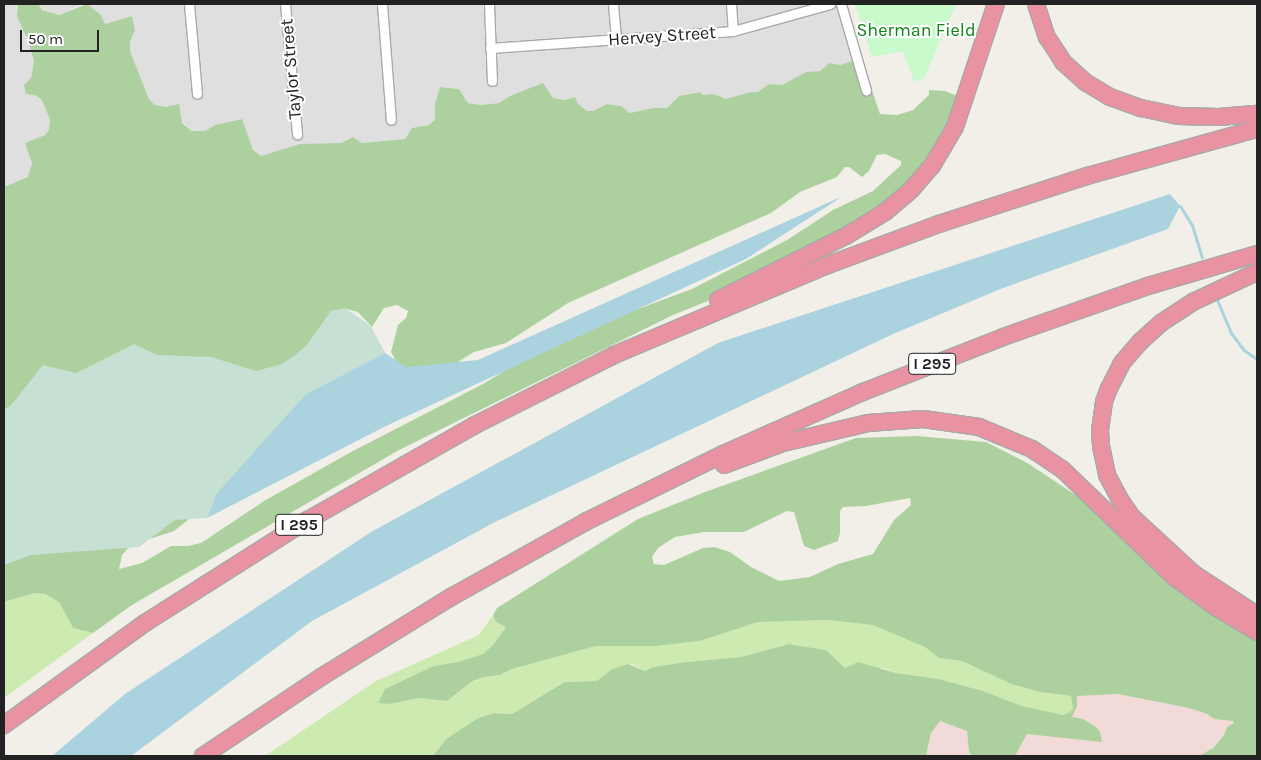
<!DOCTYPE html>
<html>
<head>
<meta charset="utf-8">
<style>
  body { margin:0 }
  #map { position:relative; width:1261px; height:760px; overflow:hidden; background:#f2efe9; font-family:Karla,sans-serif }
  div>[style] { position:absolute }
  .residential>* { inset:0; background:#e0dfdf }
  .commercial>* { inset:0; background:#f2dad9 }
  .grass>* { inset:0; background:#cdebb0 }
  .forest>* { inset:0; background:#add19e }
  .wetland>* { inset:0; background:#c6e0d4 }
  .park>* { inset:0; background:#c8facc }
  .water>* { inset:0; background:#aad3df }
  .stream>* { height:3px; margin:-1.5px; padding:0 1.5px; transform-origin:1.5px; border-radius:1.5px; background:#aad3df }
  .roads { filter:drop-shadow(1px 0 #a9a9a9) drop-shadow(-1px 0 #a9a9a9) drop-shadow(0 1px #a9a9a9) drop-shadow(0 -1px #a9a9a9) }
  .street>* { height:9px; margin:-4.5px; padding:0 4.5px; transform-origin:4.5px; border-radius:4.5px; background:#fff }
  .highway>* { height:16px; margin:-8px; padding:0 8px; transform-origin:8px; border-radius:8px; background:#e892a2 }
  span { translate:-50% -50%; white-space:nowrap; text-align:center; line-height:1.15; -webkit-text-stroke:4px #fff; paint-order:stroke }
  .shield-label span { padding:1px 4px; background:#fff; border:1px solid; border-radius:4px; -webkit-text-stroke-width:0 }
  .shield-label { font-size:16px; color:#222; font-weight:700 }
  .park-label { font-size:18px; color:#0c8416 }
  .street-label { font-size:18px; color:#222 }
  .frame { position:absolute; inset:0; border:5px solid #222; pointer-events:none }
  .scale { position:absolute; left:20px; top:30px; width:79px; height:22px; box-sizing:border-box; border:2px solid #222; border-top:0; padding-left:6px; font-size:15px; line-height:18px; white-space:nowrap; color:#222; -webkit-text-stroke:4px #fff; paint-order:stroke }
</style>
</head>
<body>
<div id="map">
  <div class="residential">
    <i style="clip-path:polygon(4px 4px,18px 4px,17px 16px,28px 41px,34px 61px,31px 78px,35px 95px,42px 100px,50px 120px,49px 130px,45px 135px,25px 143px,32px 163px,28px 178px,6px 187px,4px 187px)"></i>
    <i style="clip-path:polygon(38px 4px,83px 4px,59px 15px,42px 10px)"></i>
    <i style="clip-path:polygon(87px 4px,846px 4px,861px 58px,840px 65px,829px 63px,820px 71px,806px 72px,782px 85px,769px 84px,758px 92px,750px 92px,726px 99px,714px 94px,703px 95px,700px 92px,679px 96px,667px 108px,653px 108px,630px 113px,621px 106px,607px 104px,593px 111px,587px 111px,578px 104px,574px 97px,564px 100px,510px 96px,499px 103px,481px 105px,468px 103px,459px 89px,440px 87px,435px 104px,435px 118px,429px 125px,412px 128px,405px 139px,362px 143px,353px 137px,342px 143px,300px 145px,261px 156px,253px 150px,242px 119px,215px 125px,205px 131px,192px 131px,166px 107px,155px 105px,149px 99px,130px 51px,130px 42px,135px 30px,132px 16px,105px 24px)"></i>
  </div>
  <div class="commercial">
    <i style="clip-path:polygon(1118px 694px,1190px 708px,1207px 714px,1214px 719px,1233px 721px,1234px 723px,1227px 727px,1224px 735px,1213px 748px,1199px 756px,1015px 756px,1027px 734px,1071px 717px,1077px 696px)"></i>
    <i style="clip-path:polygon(939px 721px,967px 731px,969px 752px,972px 756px,926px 756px,931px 733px)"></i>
  </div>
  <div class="grass">
    <i style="clip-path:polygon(35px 593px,45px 594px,59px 602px,73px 628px,93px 633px,4px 698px,4px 602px)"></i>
    <i style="clip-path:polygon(493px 615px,496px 622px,506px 627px,493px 645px,483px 654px,458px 662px,434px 666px,390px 704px,419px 698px,447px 701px,474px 681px,484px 677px,500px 675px,512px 669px,596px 646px,657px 646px,700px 641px,758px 622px,829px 620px,873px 624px,926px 647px,939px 658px,962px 661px,1011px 684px,1040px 692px,1071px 696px,1073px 710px,1063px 715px,1048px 712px,1022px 706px,983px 691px,939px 679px,896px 673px,883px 668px,845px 668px,826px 650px,789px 644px,741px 657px,686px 662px,653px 667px,644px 671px,632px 664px,612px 669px,598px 681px,563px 682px,512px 714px,494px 713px,478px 718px,446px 739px,433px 756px,265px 756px,376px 681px,479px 635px)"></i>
  </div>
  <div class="forest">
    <i style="clip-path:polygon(evenodd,18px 4px,38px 4px,42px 10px,59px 15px,87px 4px,101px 15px,105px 24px,132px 16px,135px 30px,130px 42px,130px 51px,149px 99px,155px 105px,166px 107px,179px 104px,182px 123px,192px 131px,205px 131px,215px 125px,242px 119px,253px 150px,261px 156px,300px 144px,341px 143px,353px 137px,362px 143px,405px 139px,412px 128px,429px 125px,435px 119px,435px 104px,440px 87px,459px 89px,468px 103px,481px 105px,499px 103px,510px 96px,543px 83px,553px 98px,564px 100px,575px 97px,578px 104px,587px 111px,593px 111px,607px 104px,621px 106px,630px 113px,653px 108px,667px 108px,679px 96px,700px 92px,703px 95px,714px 94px,726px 99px,750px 92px,758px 92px,769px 84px,782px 85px,806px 72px,820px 71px,829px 63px,840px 65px,861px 58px,880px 114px,897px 115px,913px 110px,929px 95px,929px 90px,945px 91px,965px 99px,904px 196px,743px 287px,673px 315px,399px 450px,132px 605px,93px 633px,73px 628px,59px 602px,45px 594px,35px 593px,4px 602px,4px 187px,28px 177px,32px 163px,25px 143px,45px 135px,49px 130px,50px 120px,42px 100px,35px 95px,26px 94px,24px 85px,31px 78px,34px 61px,28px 41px,17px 16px,18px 4px,885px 154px,901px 161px,901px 165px,873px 191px,833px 210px,787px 240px,692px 289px,557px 339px,483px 384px,351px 452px,264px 501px,201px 543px,188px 546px,171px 546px,142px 563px,119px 569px,122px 555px,131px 545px,174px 531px,218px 496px,284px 421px,314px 375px,330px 312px,347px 309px,358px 312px,372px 327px,384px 308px,397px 305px,408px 311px,406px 318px,398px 325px,391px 352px,397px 363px,426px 382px,474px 352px,506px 343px,568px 303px,771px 213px,800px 192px,837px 177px,845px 167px,849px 167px,862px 177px,869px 171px,877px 155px,885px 154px)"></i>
    <i style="clip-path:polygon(evenodd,917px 436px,986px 442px,1029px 464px,1083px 500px,1257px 630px,1257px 756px,1199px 756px,1213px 748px,1224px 735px,1227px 727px,1234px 723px,1233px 721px,1214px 719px,1207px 714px,1189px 708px,1118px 694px,1077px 696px,1077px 706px,1072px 717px,1083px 719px,1096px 727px,1100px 732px,1102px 742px,1027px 734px,1015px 756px,972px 756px,969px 752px,967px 731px,940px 721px,931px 733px,926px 756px,433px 756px,446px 739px,478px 718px,494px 713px,512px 714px,564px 682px,597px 681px,612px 669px,628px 664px,645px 671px,653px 667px,686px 662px,741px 657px,789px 644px,826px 650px,845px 668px,858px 662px,896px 673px,939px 679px,983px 691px,1022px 706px,1063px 715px,1073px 710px,1071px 696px,1040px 692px,1011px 684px,962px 661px,939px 658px,925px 647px,873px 625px,829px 620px,758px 622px,700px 641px,657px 646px,596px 646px,512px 669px,500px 675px,484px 677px,473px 681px,447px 701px,419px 698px,390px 704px,378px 703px,385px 689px,434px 666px,458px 662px,483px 654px,493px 645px,506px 627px,496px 622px,493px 615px,497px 608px,638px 519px,705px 492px,856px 438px,917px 436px,910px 498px,911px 505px,894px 520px,873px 554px,838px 564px,810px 577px,779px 581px,751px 567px,730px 552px,714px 547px,703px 548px,664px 565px,654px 564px,652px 557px,658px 548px,675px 537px,704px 532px,744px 532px,787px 511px,794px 512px,804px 546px,814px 550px,838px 541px,840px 533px,840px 511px,843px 507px,866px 506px,910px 498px)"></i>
  </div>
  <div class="wetland">
    <i style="clip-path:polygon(345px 308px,371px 326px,385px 353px,306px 394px,216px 495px,207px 518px,175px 520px,139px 547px,31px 555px,4px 565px,4px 410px,11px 405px,43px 365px,76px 373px,134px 344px,157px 355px,211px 357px,256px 371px,282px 364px,295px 355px,306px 346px,331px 311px)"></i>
  </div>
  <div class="park">
    <i style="clip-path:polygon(855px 4px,956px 4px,924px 78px,914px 82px,903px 51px,872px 57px)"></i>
  </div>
  <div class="water">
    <i style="clip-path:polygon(1170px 194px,1180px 206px,1168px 229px,1003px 288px,893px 334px,495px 522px,312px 621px,131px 756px,52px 756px,125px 694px,371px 532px,718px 343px)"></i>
    <i style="clip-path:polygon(843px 196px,746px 259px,388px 425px,207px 518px,216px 495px,306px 394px,385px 353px,406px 367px,478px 360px)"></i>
  </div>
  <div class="stream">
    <i style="left:1180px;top:206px;width:22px;rotate:58deg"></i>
    <i style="left:1192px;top:225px;width:34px;rotate:73deg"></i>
    <i style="left:1217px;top:300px;width:36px;rotate:67deg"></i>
    <i style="left:1231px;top:333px;width:21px;rotate:53deg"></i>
    <i style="left:1244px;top:350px;width:16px;rotate:35deg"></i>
  </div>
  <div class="roads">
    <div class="street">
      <i style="left:189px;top:4px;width:90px;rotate:84.9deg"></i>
      <i style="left:285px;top:4px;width:131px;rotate:84.7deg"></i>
      <i style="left:382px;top:4px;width:116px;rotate:85.6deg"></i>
      <i style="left:489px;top:4px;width:77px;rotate:87.8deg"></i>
      <i style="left:613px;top:4px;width:36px;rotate:85deg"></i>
      <i style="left:731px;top:4px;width:27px;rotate:86deg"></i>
      <i style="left:841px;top:4px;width:90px;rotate:73.8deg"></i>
      <i style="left:490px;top:48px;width:244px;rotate:-4deg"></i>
      <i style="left:733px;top:31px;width:101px;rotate:-15.6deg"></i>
    </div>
    <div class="highway">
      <i style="left:1036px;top:4px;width:35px;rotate:72deg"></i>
      <i style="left:1047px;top:37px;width:30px;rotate:57deg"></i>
      <i style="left:1063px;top:62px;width:30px;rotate:42deg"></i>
      <i style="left:1085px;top:82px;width:29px;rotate:31deg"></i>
      <i style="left:1110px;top:97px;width:33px;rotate:20deg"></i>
      <i style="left:1141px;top:108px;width:38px;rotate:12deg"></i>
      <i style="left:1178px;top:116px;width:41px;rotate:1.4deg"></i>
      <i style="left:1219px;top:117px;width:38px;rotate:-5deg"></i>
      <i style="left:1257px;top:272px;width:71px;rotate:154.9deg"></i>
      <i style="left:1193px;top:302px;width:38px;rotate:147deg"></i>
      <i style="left:1161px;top:323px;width:28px;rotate:138deg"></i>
      <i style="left:1140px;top:342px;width:28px;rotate:131deg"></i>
      <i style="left:1122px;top:363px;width:28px;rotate:117deg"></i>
      <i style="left:1109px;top:388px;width:15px;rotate:110deg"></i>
      <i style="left:1104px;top:402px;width:29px;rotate:98deg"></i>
      <i style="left:1100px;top:431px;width:15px;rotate:86deg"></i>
      <i style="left:1101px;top:446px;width:30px;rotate:78deg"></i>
      <i style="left:1107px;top:475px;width:26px;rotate:62deg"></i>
      <i style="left:1119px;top:498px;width:23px;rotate:56deg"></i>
      <i style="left:1132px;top:517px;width:84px;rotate:42.6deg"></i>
      <i style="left:1194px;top:574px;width:75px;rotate:33.1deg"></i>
      <i style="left:718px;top:300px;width:143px;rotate:-26.6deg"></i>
      <i style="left:846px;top:236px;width:46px;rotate:-31.6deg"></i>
      <i style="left:885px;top:212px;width:34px;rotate:-40deg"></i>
      <i style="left:911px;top:190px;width:32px;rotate:-49deg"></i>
      <i style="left:932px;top:166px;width:45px;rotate:-59.5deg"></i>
      <i style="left:955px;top:127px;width:130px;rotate:-71.6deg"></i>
      <i style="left:724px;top:465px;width:63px;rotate:-20.4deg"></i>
      <i style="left:783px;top:443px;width:87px;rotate:-13.2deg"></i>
      <i style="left:868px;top:423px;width:55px;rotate:-4.2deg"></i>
      <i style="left:923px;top:419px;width:57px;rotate:8.1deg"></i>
      <i style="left:979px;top:427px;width:57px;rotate:22.5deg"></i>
      <i style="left:1032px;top:449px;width:36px;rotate:34deg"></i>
      <i style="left:1062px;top:469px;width:156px;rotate:44deg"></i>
      <i style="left:1174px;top:577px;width:53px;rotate:35.8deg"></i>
      <i style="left:1217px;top:608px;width:47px;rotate:31deg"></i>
      <i style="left:4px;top:725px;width:174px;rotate:-35.9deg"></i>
      <i style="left:145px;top:623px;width:191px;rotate:-32.4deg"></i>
      <i style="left:306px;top:521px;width:194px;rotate:-29.6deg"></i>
      <i style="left:475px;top:425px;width:156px;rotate:-26.7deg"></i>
      <i style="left:614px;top:355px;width:232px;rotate:-22.8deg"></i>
      <i style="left:828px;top:265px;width:118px;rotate:-20.3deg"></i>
      <i style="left:939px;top:224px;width:156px;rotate:-18deg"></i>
      <i style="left:1087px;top:176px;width:176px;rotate:-15.5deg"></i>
      <i style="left:203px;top:756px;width:142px;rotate:-33.8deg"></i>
      <i style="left:321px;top:677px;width:153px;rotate:-31.6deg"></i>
      <i style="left:451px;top:597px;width:154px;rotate:-29.2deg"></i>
      <i style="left:585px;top:522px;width:154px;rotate:-26.2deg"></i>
      <i style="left:723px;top:454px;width:153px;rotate:-23.9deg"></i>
      <i style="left:863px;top:392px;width:150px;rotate:-21.4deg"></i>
      <i style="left:1003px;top:337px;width:154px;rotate:-19.4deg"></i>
      <i style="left:1148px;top:286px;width:114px;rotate:-16.4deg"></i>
    </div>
  </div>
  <div class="shield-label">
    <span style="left:932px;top:364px">I 295</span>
    <span style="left:299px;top:525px">I 295</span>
  </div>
  <div class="park-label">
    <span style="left:916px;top:30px">Sherman Field</span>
  </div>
  <div class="street-label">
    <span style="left:662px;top:36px;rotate:-4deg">Hervey Street</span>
    <span style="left:291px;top:69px;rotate:-95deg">Taylor Street</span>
  </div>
  <div class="frame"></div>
  <div class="scale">50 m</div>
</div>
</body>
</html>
